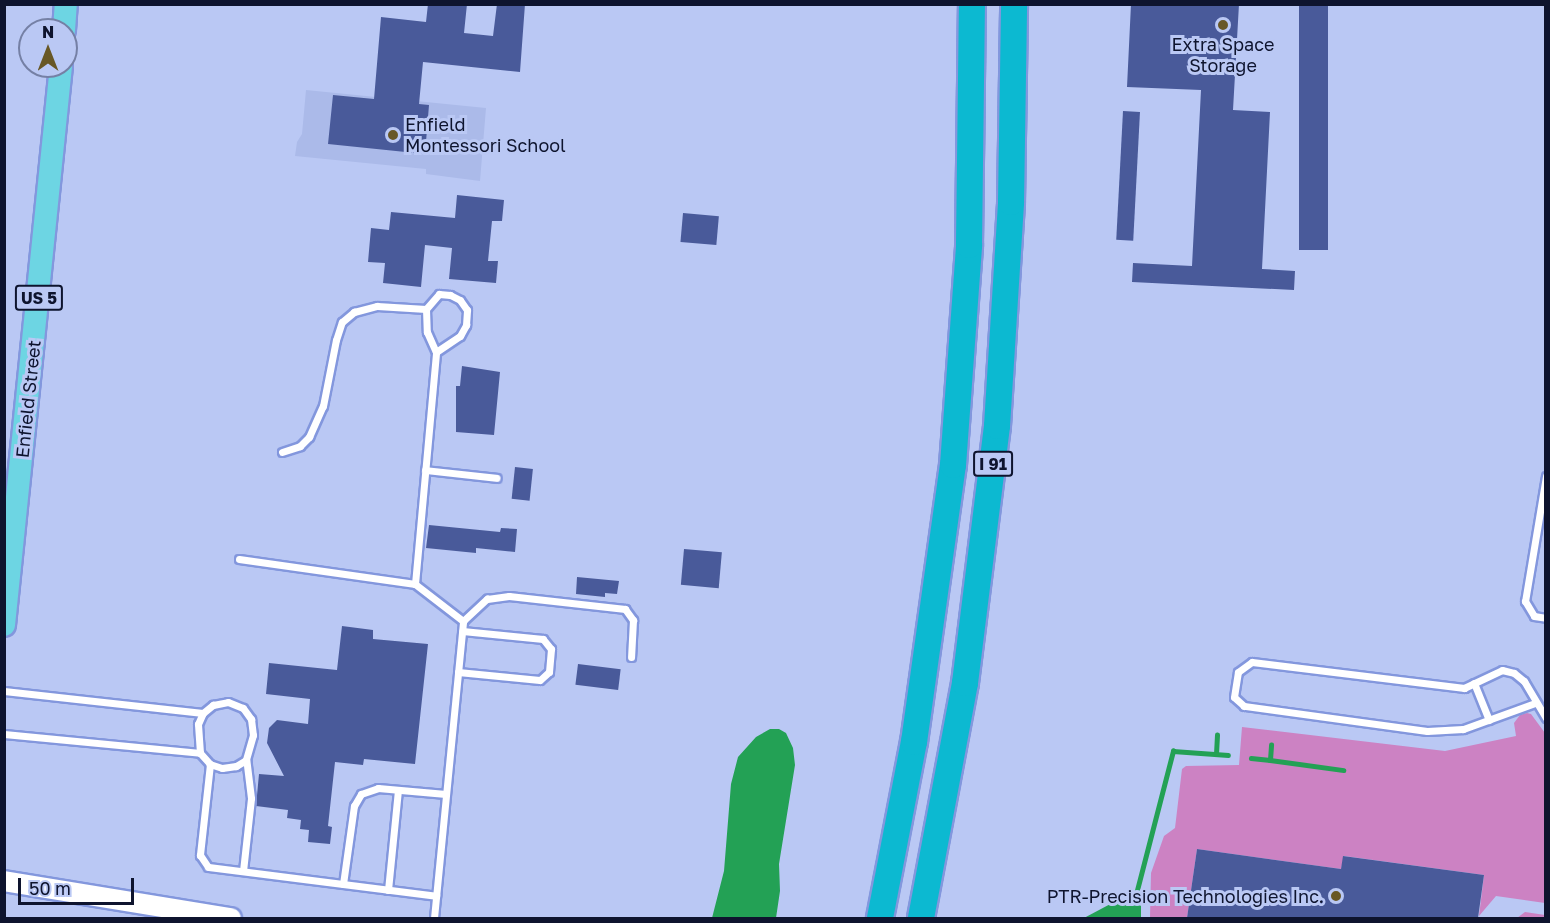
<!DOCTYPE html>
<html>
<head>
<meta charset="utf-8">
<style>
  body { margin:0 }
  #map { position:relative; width:1550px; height:923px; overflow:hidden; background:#bac8f4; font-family:"Golos Text",sans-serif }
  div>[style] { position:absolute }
  .built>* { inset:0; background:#abbae9 }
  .green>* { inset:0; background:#cc82c3 }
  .water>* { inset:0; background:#23a155 }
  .stream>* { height:4.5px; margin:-2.25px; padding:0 2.25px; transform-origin:2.25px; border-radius:2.25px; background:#23a155 }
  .building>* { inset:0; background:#495a9a; transform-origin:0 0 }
  .roads { filter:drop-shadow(2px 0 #8397dd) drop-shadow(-2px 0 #8397dd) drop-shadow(0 2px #8397dd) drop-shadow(0 -2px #8397dd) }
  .lane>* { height:7px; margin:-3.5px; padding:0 3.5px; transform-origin:3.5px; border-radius:3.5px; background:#fff }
  .secondary>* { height:20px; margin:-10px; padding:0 10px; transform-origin:10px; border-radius:10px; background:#fff }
  .primary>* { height:22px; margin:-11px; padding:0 11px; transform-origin:11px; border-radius:11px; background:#6dd5e3 }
  .highway>* { height:26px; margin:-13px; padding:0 13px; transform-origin:13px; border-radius:13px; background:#0cb9d1 }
  .dots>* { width:16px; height:16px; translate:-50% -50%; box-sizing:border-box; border:3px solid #bac8f4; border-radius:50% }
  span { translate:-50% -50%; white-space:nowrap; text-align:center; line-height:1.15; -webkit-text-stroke:6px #bac8f4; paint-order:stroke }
  .shield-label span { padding:2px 4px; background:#bac8f4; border:2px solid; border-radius:4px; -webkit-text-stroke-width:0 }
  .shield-label { font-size:16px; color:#0e142e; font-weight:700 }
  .poi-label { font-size:18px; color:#0e142e }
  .left { translate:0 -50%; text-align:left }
  .right { translate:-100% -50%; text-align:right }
  .street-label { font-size:18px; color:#0e142e }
  .frame { position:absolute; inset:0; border:6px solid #0e142e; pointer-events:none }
  .north { position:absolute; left:18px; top:18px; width:60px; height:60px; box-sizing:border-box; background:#bac8f4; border:2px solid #7580a5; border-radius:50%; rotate:0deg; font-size:16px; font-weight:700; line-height:24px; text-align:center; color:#0e142e }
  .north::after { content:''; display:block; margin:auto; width:21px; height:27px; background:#685725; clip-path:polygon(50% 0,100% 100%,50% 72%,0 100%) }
  .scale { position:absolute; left:18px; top:878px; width:116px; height:27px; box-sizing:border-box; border:3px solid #0e142e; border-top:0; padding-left:8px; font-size:18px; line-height:21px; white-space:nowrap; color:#0e142e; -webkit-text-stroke:4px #bac8f4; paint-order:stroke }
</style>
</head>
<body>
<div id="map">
  <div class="built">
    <i style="clip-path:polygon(306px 90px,486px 108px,480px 181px,426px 174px,426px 169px,295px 156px,297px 142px,302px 134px)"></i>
  </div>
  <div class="green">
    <i style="clip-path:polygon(1527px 713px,1531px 714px,1545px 733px,1545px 903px,1496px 896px,1479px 916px,1484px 875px,1344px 856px,1341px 869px,1197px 849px,1187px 918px,1150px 918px,1151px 873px,1164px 836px,1175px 828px,1182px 769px,1186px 766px,1239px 765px,1242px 727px,1445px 751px,1516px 736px,1514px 723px,1520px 715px)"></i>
    <i style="clip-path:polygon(1525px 912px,1545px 915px,1545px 918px,1517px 918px)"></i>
  </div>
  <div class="water">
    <i style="clip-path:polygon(770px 729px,779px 729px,786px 733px,793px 748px,795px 765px,779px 864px,780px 891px,776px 918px,712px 918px,724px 871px,731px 784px,738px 757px,756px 737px)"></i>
    <i style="clip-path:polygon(1136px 894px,1141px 899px,1141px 918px,1084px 918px,1116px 901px)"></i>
  </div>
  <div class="stream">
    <i style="left:1216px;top:754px;width:19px;rotate:-87deg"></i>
    <i style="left:1251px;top:758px;width:19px;rotate:6deg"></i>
    <i style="left:1270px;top:760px;width:15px;rotate:-86deg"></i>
    <i style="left:1270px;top:760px;width:74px;rotate:7.8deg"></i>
    <i style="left:1136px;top:894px;width:148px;rotate:-75.5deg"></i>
    <i style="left:1173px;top:751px;width:55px;rotate:4.2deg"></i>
  </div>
  <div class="building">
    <i style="clip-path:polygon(428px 4px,467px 4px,464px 33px,493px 36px,497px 4px,525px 4px,520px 72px,423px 62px,419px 104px,429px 105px,425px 154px,328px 144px,333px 95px,374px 99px,381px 17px,426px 22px)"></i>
    <i style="clip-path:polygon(1131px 4px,1239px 4px,1233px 110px,1270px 112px,1262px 269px,1295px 271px,1294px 290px,1132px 282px,1133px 263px,1192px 266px,1201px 90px,1127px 87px)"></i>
    <i style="left:1299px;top:4px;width:29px;height:246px"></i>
    <i style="left:1123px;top:111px;width:17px;height:129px;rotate:3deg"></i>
    <i style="clip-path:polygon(457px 195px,504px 200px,502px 221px,492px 221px,488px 261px,498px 261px,496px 283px,449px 279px,452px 248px,425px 245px,421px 287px,383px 283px,385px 263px,368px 262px,371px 228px,389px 230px,391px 212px,455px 218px)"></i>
    <i style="left:683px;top:213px;width:36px;height:29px;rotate:5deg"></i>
    <i style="clip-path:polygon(462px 366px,500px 372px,494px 435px,456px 432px,456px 386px,460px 386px)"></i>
    <i style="left:515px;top:467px;width:18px;height:32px;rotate:6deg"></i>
    <i style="clip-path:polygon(429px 525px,500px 532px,501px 528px,517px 529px,515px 552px,476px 548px,476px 553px,426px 548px)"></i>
    <i style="left:684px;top:549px;width:38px;height:36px;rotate:5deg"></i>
    <i style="clip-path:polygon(577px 577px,619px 581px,617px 594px,605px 593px,605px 597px,576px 594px)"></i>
    <i style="clip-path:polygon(342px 626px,373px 630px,373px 639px,428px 644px,415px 764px,364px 759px,363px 765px,335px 762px,328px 826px,332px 827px,330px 844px,308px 842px,309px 830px,300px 829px,301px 820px,287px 818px,288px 810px,256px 806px,259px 774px,284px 776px,267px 743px,269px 728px,277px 720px,308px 724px,310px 699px,266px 694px,269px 663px,337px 670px)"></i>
    <i style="left:578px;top:664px;width:43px;height:21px;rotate:7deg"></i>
    <i style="clip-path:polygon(1197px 849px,1341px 869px,1343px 856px,1484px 875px,1478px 918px,1187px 918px)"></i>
  </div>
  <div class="roads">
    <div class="lane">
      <i style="left:282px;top:452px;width:19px;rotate:-18deg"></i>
      <i style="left:300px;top:446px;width:13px;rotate:-45deg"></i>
      <i style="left:309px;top:437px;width:34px;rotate:-66deg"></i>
      <i style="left:323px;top:406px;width:67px;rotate:-78.9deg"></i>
      <i style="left:336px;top:340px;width:19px;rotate:-72deg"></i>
      <i style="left:342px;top:322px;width:16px;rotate:-40deg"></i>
      <i style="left:354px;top:312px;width:24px;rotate:-15deg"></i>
      <i style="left:377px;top:306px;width:49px;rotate:3.5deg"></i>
      <i style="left:425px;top:470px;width:72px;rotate:6.3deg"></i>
      <i style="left:1546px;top:476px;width:127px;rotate:99.5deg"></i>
      <i style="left:1525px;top:601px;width:17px;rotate:59deg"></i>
      <i style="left:1534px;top:616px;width:12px;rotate:9deg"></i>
      <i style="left:239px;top:559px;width:178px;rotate:8.1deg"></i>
      <i style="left:415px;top:584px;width:61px;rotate:37.6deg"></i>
      <i style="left:415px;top:584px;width:233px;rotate:-84.8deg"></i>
      <i style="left:436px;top:352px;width:29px;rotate:-34deg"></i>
      <i style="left:460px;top:336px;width:13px;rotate:-61deg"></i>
      <i style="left:466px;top:325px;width:15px;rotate:-86deg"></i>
      <i style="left:467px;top:310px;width:12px;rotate:-125deg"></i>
      <i style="left:460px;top:300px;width:11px;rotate:-153deg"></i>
      <i style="left:450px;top:295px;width:11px;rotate:-175deg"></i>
      <i style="left:439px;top:294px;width:20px;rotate:131deg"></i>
      <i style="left:426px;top:309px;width:23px;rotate:88deg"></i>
      <i style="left:427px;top:332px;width:22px;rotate:66deg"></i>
      <i style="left:458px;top:672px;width:82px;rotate:5.6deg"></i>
      <i style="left:540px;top:680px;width:12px;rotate:-42deg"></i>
      <i style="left:549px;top:672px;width:23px;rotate:-85deg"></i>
      <i style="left:551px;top:649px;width:13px;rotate:-129deg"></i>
      <i style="left:543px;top:639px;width:81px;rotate:-174.4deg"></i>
      <i style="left:1474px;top:683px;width:40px;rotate:68deg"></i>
      <i style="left:4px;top:691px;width:200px;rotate:6.3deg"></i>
      <i style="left:228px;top:702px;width:16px;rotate:22deg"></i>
      <i style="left:243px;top:708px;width:14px;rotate:54deg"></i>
      <i style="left:251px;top:719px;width:16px;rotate:83deg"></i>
      <i style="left:253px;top:735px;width:26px;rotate:106deg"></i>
      <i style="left:246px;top:760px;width:12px;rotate:149deg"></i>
      <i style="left:236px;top:766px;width:14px;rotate:172deg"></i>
      <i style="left:222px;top:768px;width:13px;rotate:-162deg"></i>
      <i style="left:210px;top:764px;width:15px;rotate:-132deg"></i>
      <i style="left:200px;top:753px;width:29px;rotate:-94deg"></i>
      <i style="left:198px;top:724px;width:12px;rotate:-66deg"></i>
      <i style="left:203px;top:713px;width:13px;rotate:-39deg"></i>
      <i style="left:213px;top:705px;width:15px;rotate:-11deg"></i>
      <i style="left:1535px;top:703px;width:77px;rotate:160.1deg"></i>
      <i style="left:1463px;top:729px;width:36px;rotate:177deg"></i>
      <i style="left:1427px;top:731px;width:185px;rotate:-172.2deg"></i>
      <i style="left:1244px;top:706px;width:13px;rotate:-138deg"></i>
      <i style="left:1234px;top:697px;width:25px;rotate:-81deg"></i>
      <i style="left:1238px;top:672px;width:17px;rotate:-36deg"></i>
      <i style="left:1252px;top:662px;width:214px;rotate:7deg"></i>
      <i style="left:1464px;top:688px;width:42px;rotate:-25.3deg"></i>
      <i style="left:1502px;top:670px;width:12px;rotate:14deg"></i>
      <i style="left:1514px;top:673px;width:13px;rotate:39deg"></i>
      <i style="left:1524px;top:681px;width:43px;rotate:59.3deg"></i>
      <i style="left:4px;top:734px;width:197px;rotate:5.5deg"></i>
      <i style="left:210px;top:764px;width:92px;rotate:96.3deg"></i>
      <i style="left:200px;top:855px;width:14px;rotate:56deg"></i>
      <i style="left:208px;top:867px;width:230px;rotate:7.2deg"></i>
      <i style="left:243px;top:871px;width:73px;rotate:-83.7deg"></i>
      <i style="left:251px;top:798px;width:38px;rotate:-97deg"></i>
      <i style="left:343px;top:884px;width:79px;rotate:-82deg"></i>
      <i style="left:354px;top:806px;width:14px;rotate:-60deg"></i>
      <i style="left:361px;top:794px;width:18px;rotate:-19deg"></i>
      <i style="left:378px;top:788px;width:68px;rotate:5deg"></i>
      <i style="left:388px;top:890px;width:100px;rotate:-84.3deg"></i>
      <i style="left:434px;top:918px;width:298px;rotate:-84.4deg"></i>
      <i style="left:463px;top:621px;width:33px;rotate:-43deg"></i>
      <i style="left:487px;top:599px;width:22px;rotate:-8deg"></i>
      <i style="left:509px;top:596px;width:117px;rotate:6.4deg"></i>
      <i style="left:625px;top:609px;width:14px;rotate:54deg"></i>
      <i style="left:633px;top:620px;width:37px;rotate:93deg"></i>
    </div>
    <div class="secondary">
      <i style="left:4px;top:881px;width:230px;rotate:9.3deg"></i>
    </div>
    <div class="primary">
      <i style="left:64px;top:30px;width:26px;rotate:-86deg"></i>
      <i style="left:4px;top:625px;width:562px;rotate:-84.18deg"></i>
    </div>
    <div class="highway">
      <i style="left:880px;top:918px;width:179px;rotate:-79.1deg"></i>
      <i style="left:914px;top:742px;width:280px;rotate:-82deg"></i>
      <i style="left:953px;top:465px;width:221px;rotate:-85.8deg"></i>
      <i style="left:969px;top:245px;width:241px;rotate:-89.3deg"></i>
      <i style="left:921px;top:918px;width:239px;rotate:-79.4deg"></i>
      <i style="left:965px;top:683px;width:259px;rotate:-82.9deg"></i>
      <i style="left:997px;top:426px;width:224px;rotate:-86.4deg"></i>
      <i style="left:1011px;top:202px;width:198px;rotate:-89.1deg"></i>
    </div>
  </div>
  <div class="dots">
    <i style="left:1223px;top:25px;background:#685725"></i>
    <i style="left:393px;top:135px;background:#685725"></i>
    <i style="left:1336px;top:896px;background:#685725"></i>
  </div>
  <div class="shield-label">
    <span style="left:39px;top:298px">US 5</span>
    <span style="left:993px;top:464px">I 91</span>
  </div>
  <div class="poi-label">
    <span style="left:1223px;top:55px">Extra Space<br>Storage</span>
    <span class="left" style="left:405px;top:135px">Enfield<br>Montessori School</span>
    <span class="right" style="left:1324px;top:896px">PTR-Precision Technologies Inc.</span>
  </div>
  <div class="street-label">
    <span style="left:28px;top:399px;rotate:-84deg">Enfield Street</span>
  </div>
  <div class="frame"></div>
  <div class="north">N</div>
  <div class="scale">50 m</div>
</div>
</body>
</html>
